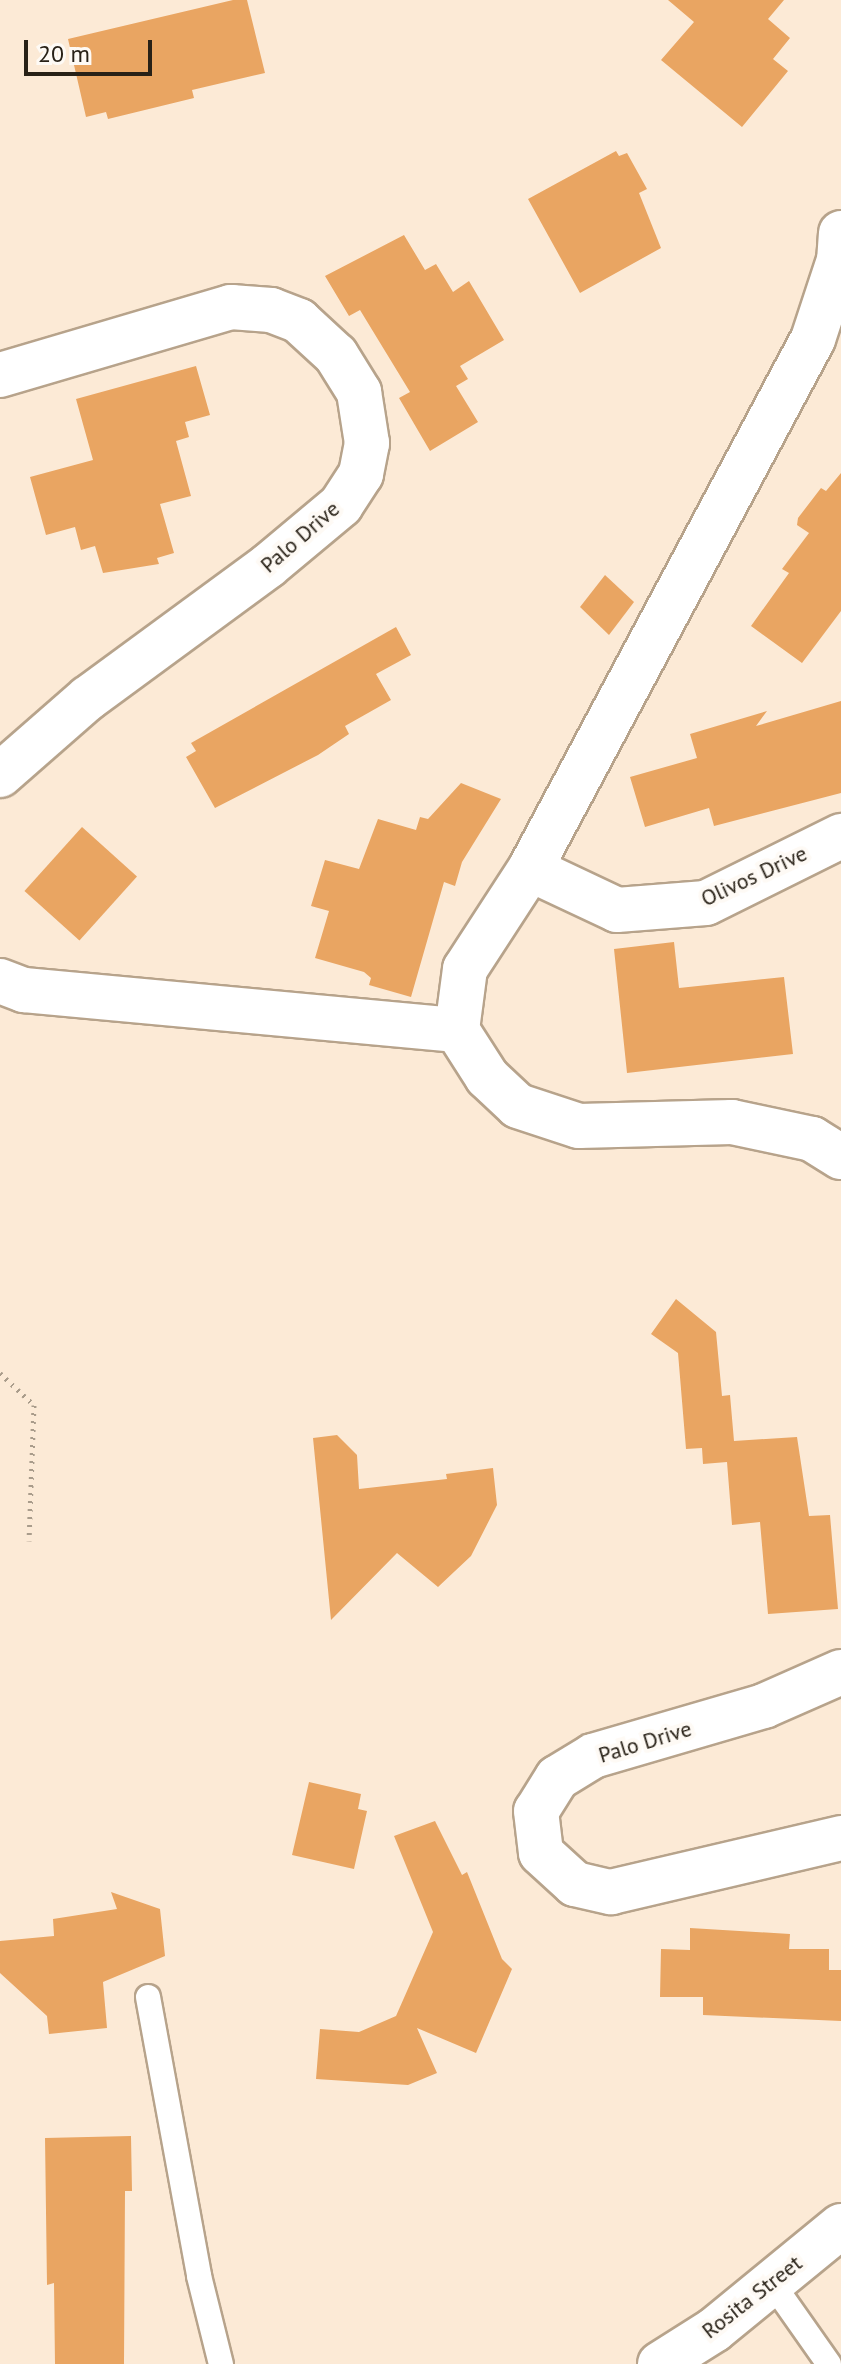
<!DOCTYPE html>
<html>
<head>
<meta charset="utf-8">
<style>
  body { margin:0 }
  #map { position:relative; width:841px; height:2364px; overflow:hidden; background:#fcead6; font-family:"PT Sans",sans-serif }
  div>[style] { position:absolute }
  .building>* { inset:0; background:#e9a562; transform-origin:0 0 }
  .path>* { height:5px; margin-top:-2.5px; transform-origin:0; background:repeating-linear-gradient(90deg,#a99c8b 0 2px,transparent 0 8px) }
  .roads { filter:drop-shadow(2px 0 #b7a38b) drop-shadow(-2px 0 #b7a38b) drop-shadow(0 2px #b7a38b) drop-shadow(0 -2px #b7a38b) }
  .lane>* { height:24px; margin:-12px; padding:0 12px; transform-origin:12px; border-radius:12px; background:#fff }
  .street>* { height:44px; margin:-22px; padding:0 22px; transform-origin:22px; border-radius:22px; background:#fff }
  span { translate:-50% -50%; white-space:nowrap; text-align:center; line-height:1.15; -webkit-text-stroke:8px #fefaf5; paint-order:stroke }
  .street-label { font-size:22px; color:#282117 }
  .scale { position:absolute; left:24px; top:40px; width:128px; height:36px; box-sizing:border-box; border:4px solid #282117; border-top:0; padding-left:10px; font-size:24px; line-height:28px; white-space:nowrap; color:#282117; -webkit-text-stroke:6px #fefaf5; paint-order:stroke }
</style>
</head>
<body>
<div id="map">
  <div class="building">
    <i style="clip-path:polygon(233px 0,247px 0,265px 73px,192px 90px,194px 98px,108px 119px,106px 112px,86px 117px,68px 39px)"></i>
    <i style="clip-path:polygon(668px 0,784px 0,768px 19px,790px 38px,773px 59px,788px 71px,742px 127px,661px 60px,694px 22px)"></i>
    <i style="clip-path:polygon(616px 151px,619px 156px,627px 153px,647px 189px,639px 193px,661px 248px,580px 293px,528px 199px)"></i>
    <i style="clip-path:polygon(404px 235px,425px 270px,436px 264px,453px 292px,469px 281px,504px 340px,460px 366px,468px 379px,456px 386px,478px 422px,430px 451px,399px 398px,410px 392px,360px 310px,349px 316px,325px 276px)"></i>
    <i style="clip-path:polygon(196px 366px,210px 415px,185px 422px,189px 437px,176px 441px,191px 496px,160px 504px,174px 553px,157px 558px,159px 564px,103px 573px,95px 546px,81px 550px,75px 527px,46px 535px,30px 477px,93px 460px,76px 399px)"></i>
    <i style="clip-path:polygon(841px 473px,841px 611px,802px 663px,751px 626px,789px 573px,782px 569px,809px 533px,797px 525px,798px 518px,821px 488px,826px 491px)"></i>
    <i style="clip-path:polygon(605px 575px,634px 602px,609px 635px,580px 607px)"></i>
    <i style="clip-path:polygon(396px 627px,411px 655px,376px 674px,391px 700px,345px 726px,349px 734px,318px 755px,215px 808px,186px 757px,196px 751px,191px 743px)"></i>
    <i style="clip-path:polygon(841px 701px,841px 793px,714px 826px,709px 808px,645px 827px,630px 777px,697px 758px,690px 734px,767px 711px,756px 726px)"></i>
    <i style="clip-path:polygon(461px 783px,501px 799px,462px 862px,455px 886px,444px 882px,411px 997px,369px 985px,371px 978px,364px 972px,315px 958px,329px 911px,311px 906px,325px 860px,359px 869px,378px 819px,416px 830px,420px 817px,428px 819px)"></i>
    <i style="left:82px;top:827px;width:74px;height:86px;rotate:42deg"></i>
    <i style="clip-path:polygon(674px 942px,679px 988px,784px 977px,793px 1054px,627px 1073px,614px 949px)"></i>
    <i style="clip-path:polygon(676px 1299px,716px 1332px,722px 1396px,730px 1395px,734px 1441px,797px 1437px,809px 1516px,830px 1515px,838px 1609px,768px 1614px,760px 1522px,732px 1525px,727px 1462px,703px 1464px,702px 1448px,686px 1449px,678px 1353px,651px 1334px)"></i>
    <i style="clip-path:polygon(337px 1435px,357px 1455px,359px 1489px,447px 1479px,446px 1474px,493px 1468px,497px 1505px,471px 1556px,438px 1587px,397px 1553px,331px 1620px,313px 1438px)"></i>
    <i style="clip-path:polygon(309px 1782px,361px 1794px,358px 1809px,367px 1811px,354px 1869px,292px 1855px)"></i>
    <i style="clip-path:polygon(435px 1821px,462px 1875px,467px 1872px,502px 1959px,512px 1969px,476px 2053px,417px 2028px,437px 2073px,408px 2085px,316px 2079px,320px 2029px,359px 2032px,396px 2016px,433px 1932px,394px 1836px)"></i>
    <i style="clip-path:polygon(111px 1892px,160px 1909px,165px 1956px,103px 1982px,107px 2028px,49px 2034px,47px 2016px,0 1973px,0 1941px,54px 1936px,53px 1919px,117px 1909px)"></i>
    <i style="clip-path:polygon(690px 1928px,790px 1934px,789px 1949px,829px 1949px,829px 1970px,841px 1970px,841px 2021px,703px 2015px,703px 1997px,660px 1997px,661px 1949px,690px 1950px)"></i>
    <i style="clip-path:polygon(131px 2136px,132px 2191px,125px 2191px,124px 2364px,55px 2364px,54px 2283px,47px 2285px,45px 2138px)"></i>
  </div>
  <div class="path">
    <i style="left:0;top:1373px;width:47px;rotate:43.3deg"></i>
    <i style="left:34px;top:1405px;width:136px;rotate:92.1deg"></i>
  </div>
  <div class="roads">
    <div class="lane">
      <i style="left:148px;top:1997px;width:284px;rotate:79.6deg"></i>
      <i style="left:199px;top:2276px;width:91px;rotate:76deg"></i>
      <i style="left:772px;top:2283px;width:99px;rotate:54.9deg"></i>
    </div>
    <div class="street">
      <i style="left:841px;top:233px;width:27px;rotate:94deg"></i>
      <i style="left:839px;top:260px;width:83px;rotate:108.2deg"></i>
      <i style="left:813px;top:339px;width:601px;rotate:118.1deg"></i>
      <i style="left:530px;top:869px;width:119px;rotate:123deg"></i>
      <i style="left:465px;top:969px;width:62px;rotate:97.5deg"></i>
      <i style="left:457px;top:1030px;width:56px;rotate:57.4deg"></i>
      <i style="left:487px;top:1077px;width:42px;rotate:43.1deg"></i>
      <i style="left:518px;top:1106px;width:64px;rotate:18.2deg"></i>
      <i style="left:579px;top:1126px;width:153px;rotate:-1.5deg"></i>
      <i style="left:732px;top:1122px;width:82px;rotate:12deg"></i>
      <i style="left:812px;top:1139px;width:34px;rotate:32deg"></i>
      <i style="left:0;top:375px;width:241px;rotate:-16.4deg"></i>
      <i style="left:231px;top:307px;width:40px;rotate:4.3deg"></i>
      <i style="left:271px;top:310px;width:30px;rotate:21deg"></i>
      <i style="left:299px;top:321px;width:50px;rotate:42.6deg"></i>
      <i style="left:336px;top:355px;width:44px;rotate:58.1deg"></i>
      <i style="left:359px;top:392px;width:52px;rotate:81.1deg"></i>
      <i style="left:367px;top:443px;width:32px;rotate:101deg"></i>
      <i style="left:361px;top:474px;width:37px;rotate:123deg"></i>
      <i style="left:341px;top:505px;width:95px;rotate:140.1deg"></i>
      <i style="left:268px;top:566px;width:223px;rotate:143.7deg"></i>
      <i style="left:88px;top:698px;width:117px;rotate:138.8deg"></i>
      <i style="left:530px;top:869px;width:96px;rotate:25.2deg"></i>
      <i style="left:617px;top:910px;width:89px;rotate:-4.5deg"></i>
      <i style="left:706px;top:903px;width:151px;rotate:-26.4deg"></i>
      <i style="left:0;top:981px;width:26px;rotate:21deg"></i>
      <i style="left:24px;top:990px;width:435px;rotate:5.3deg"></i>
      <i style="left:841px;top:1672px;width:84px;rotate:156.2deg"></i>
      <i style="left:764px;top:1706px;width:178px;rotate:163.7deg"></i>
      <i style="left:593px;top:1756px;width:42px;rotate:148.6deg"></i>
      <i style="left:557px;top:1778px;width:39px;rotate:122deg"></i>
      <i style="left:536px;top:1811px;width:42px;rotate:83.2deg"></i>
      <i style="left:541px;top:1853px;width:46px;rotate:42.4deg"></i>
      <i style="left:575px;top:1884px;width:37px;rotate:13deg"></i>
      <i style="left:611px;top:1892px;width:236px;rotate:-13.2deg"></i>
      <i style="left:660px;top:2364px;width:64px;rotate:-32.2deg"></i>
      <i style="left:714px;top:2330px;width:164px;rotate:-39.3deg"></i>
    </div>
  </div>
  <div class="street-label">
    <span style="left:300px;top:537px;rotate:-41deg">Palo Drive</span>
    <span style="left:754px;top:876px;rotate:-25deg">Olivos Drive</span>
    <span style="left:645px;top:1742px;rotate:-17deg">Palo Drive</span>
    <span style="left:752px;top:2297px;rotate:-38deg">Rosita Street</span>
  </div>
  <div class="scale">20 m</div>
</div>
</body>
</html>
